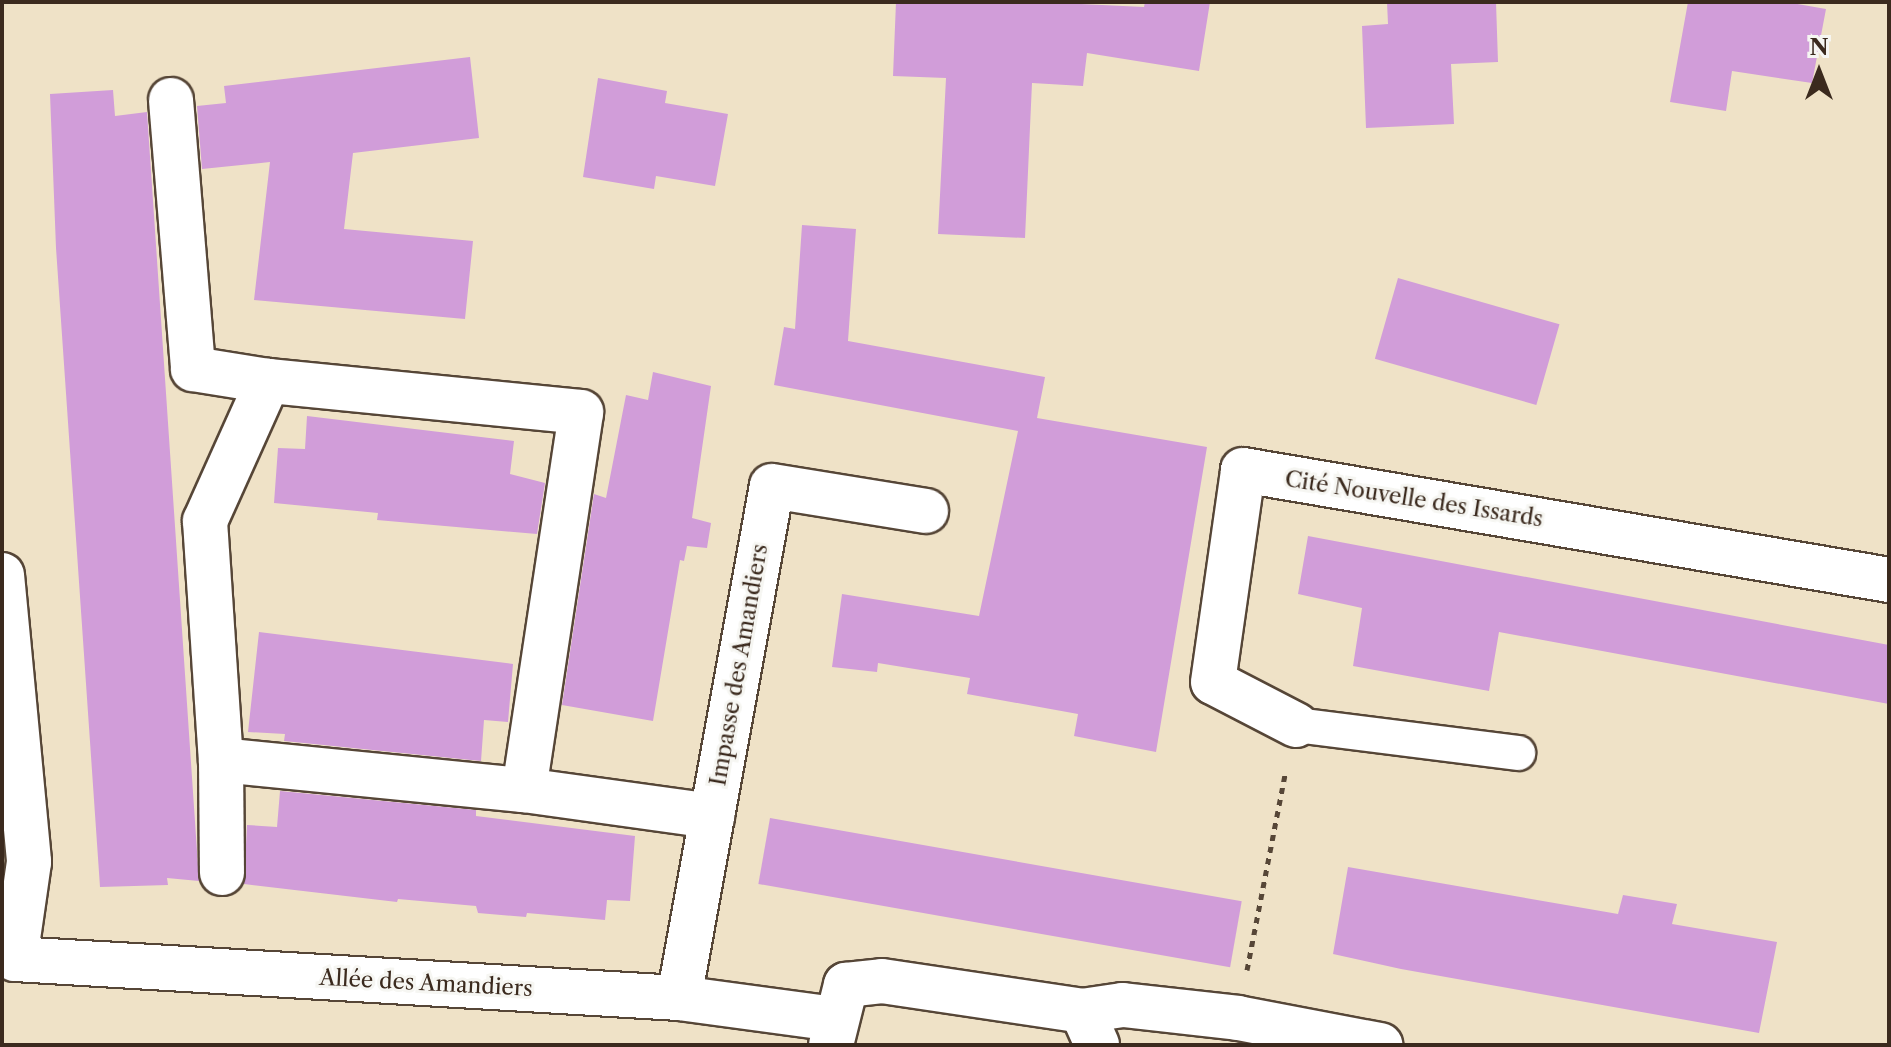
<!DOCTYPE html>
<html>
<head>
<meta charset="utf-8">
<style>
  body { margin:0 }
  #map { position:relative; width:1891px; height:1047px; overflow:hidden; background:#efe2c7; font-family:"Libre Caslon Text",serif }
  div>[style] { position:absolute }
  .building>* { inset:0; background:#d19dd9; transform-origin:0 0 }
  .path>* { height:5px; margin-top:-2.5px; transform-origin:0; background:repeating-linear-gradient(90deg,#564637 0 6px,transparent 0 12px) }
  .roads { filter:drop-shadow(2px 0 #564637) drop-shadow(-2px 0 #564637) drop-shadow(0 2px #564637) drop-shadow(0 -2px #564637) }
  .lane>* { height:34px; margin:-17px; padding:0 17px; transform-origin:17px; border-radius:17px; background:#fff }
  .street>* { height:44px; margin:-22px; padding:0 22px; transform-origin:22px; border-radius:22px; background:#fff }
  span { translate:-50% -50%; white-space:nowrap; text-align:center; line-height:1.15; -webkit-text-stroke:6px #f6f6f2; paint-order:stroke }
  .street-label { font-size:22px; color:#3b2a1e }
  .frame { position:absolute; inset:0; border:4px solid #3b2a1e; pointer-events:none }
  .north { position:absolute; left:1779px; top:32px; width:80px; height:80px; -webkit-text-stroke:6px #f6f6f2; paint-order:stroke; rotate:0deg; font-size:22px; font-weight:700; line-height:32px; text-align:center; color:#3b2a1e }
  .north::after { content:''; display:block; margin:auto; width:28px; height:36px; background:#3b2a1e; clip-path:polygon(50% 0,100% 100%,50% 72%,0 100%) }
</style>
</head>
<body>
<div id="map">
  <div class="building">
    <i style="clip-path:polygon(896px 2px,1039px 2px,1144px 7px,1145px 2px,1210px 2px,1199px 71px,1087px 53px,1083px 86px,1032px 83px,1025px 238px,938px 234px,946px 78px,893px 76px)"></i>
    <i style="clip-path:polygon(1387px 2px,1496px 2px,1498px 62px,1451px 64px,1454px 124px,1366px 128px,1362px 26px,1388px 24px)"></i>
    <i style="clip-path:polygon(1688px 2px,1786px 2px,1826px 9px,1812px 83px,1732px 71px,1726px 111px,1670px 102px)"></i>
    <i style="clip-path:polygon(470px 57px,479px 138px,353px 153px,344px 229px,473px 241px,465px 319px,254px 300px,270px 162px,202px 169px,197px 106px,226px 103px,224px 86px)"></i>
    <i style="clip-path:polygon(598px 78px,667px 91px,665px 103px,728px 114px,715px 186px,656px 176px,654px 189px,583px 177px)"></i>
    <i style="clip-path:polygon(113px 90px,115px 116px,147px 112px,199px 881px,167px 878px,168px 885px,100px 887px,56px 248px,50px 94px)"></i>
    <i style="clip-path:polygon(802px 225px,856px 229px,848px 341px,1045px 377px,1037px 418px,1207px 447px,1156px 752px,1074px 736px,1078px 714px,967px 694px,970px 678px,878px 663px,877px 672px,832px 667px,842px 594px,979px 616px,1018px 431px,774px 385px,784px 327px,795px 329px)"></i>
    <i style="left:1398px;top:278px;width:168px;height:84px;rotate:16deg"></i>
    <i style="clip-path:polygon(653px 372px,711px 386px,692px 518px,711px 523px,707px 548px,687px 546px,684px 561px,680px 560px,653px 721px,562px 705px,594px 494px,606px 498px,626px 395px,648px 400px)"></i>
    <i style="clip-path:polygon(307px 416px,514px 441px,510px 474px,545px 483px,537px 534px,377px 520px,378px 513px,274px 503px,278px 448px,305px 449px)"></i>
    <i style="clip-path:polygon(1308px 536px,1889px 645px,1889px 704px,1499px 632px,1489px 691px,1353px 666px,1362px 608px,1298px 594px)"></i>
    <i style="clip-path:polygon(259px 632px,513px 664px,508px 722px,484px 720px,481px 761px,284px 741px,285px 734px,248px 732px)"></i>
    <i style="clip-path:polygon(280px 791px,476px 810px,476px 816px,635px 836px,630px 901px,607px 900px,605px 920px,527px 913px,526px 917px,478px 913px,476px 906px,398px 899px,397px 902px,244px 884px,247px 825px,277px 827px)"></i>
    <i style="left:770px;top:818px;width:479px;height:67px;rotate:10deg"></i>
    <i style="clip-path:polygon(1348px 867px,1618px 914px,1623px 895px,1677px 904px,1672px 924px,1777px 942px,1759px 1033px,1401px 969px,1333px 954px)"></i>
  </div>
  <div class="path">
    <i style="left:1247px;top:970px;width:199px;rotate:-79deg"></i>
  </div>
  <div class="roads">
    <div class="lane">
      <i style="left:1296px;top:725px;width:224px;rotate:7.2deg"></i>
    </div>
    <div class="street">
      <i style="left:171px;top:100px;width:270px;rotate:85.3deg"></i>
      <i style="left:193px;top:369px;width:76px;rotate:9.1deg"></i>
      <i style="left:2px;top:575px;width:288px;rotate:84.6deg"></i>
      <i style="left:29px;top:862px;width:98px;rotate:98.2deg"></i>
      <i style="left:15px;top:959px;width:665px;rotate:3.36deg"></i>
      <i style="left:679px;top:998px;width:157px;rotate:7.7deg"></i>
      <i style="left:1296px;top:725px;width:93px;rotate:-152.6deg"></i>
      <i style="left:1213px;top:682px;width:214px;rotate:-81.9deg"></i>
      <i style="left:1243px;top:470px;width:655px;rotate:9.66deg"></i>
      <i style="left:221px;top:760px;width:113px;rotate:89.5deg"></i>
      <i style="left:524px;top:790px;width:382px;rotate:-81.4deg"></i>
      <i style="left:581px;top:412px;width:315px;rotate:-174.3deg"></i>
      <i style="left:268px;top:381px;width:154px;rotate:114.2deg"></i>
      <i style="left:205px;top:521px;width:240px;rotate:86.2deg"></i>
      <i style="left:221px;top:760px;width:304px;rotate:5.7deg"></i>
      <i style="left:524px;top:790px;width:190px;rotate:7.9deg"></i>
      <i style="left:679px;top:998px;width:520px;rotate:-79.71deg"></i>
      <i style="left:772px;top:486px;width:156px;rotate:9.2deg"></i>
      <i style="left:1082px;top:1011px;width:37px;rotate:66deg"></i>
      <i style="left:831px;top:1045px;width:62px;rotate:-76deg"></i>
      <i style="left:846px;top:985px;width:36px;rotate:-6deg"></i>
      <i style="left:882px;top:981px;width:202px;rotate:8.5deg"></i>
      <i style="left:1082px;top:1011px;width:41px;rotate:-8.3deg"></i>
      <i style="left:1123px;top:1005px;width:116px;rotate:6.4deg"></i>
      <i style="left:1238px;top:1018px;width:145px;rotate:10.8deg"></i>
    </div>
  </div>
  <div class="street-label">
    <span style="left:1414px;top:499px;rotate:9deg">Cité Nouvelle des Issards</span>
    <span style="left:739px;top:665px;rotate:-80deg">Impasse des Amandiers</span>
    <span style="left:426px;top:983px;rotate:3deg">Allée des Amandiers</span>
  </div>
  <div class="frame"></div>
  <div class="north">N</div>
</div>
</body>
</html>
